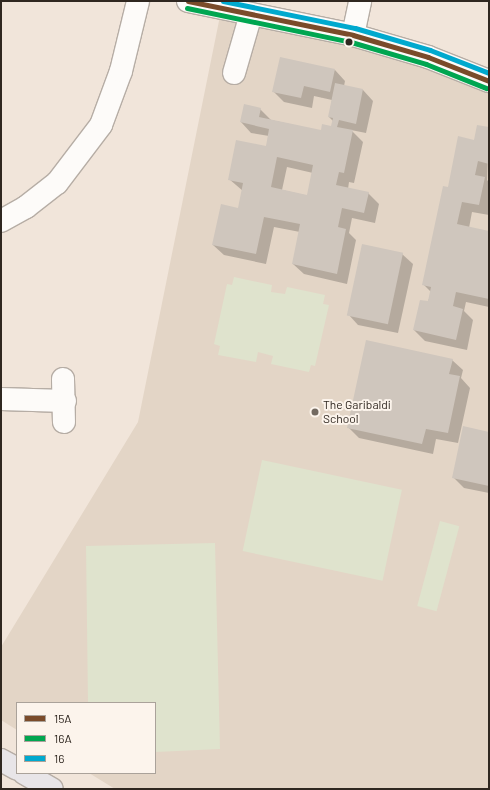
<!DOCTYPE html>
<html>
<head>
<meta charset="utf-8">
<style>
  body { margin:0 }
  #map { position:relative; width:490px; height:790px; overflow:hidden; background:#f1e5da; font-family:Barlow,sans-serif }
  div>[style] { position:absolute }
  .education>* { inset:0; background:#e3d5c6 }
  .green>* { inset:0; background:#dfe3cd; transform-origin:0 0 }
  .shadow>* { inset:0; background:#0003 }
  .building>* { inset:0; background:#cfc6bd; transform-origin:0 0 }
  .roads { filter:drop-shadow(1px 0 #b6ada5) drop-shadow(-1px 0 #b6ada5) drop-shadow(0 1px #b6ada5) drop-shadow(0 -1px #b6ada5) }
  .minor>* { height:22px; margin:-11px; padding:0 11px; transform-origin:11px; border-radius:11px; background:#fdfbf9 }
  .major>* { height:22px; margin:-11px; padding:0 11px; transform-origin:11px; border-radius:11px; background:#e8e5e8 }
  .bus-1>* { height:5px; margin:-2.5px; padding:0 2.5px; transform-origin:2.5px; border-radius:2.5px; background:#7a4b2a }
  .bus-2>* { height:5px; margin:-2.5px; padding:0 2.5px; transform-origin:2.5px; border-radius:2.5px; background:#00a651 }
  .bus-3>* { height:5px; margin:-2.5px; padding:0 2.5px; transform-origin:2.5px; border-radius:2.5px; background:#00a9ce }
  .dots>* { width:11px; height:11px; translate:-50% -50%; box-sizing:border-box; border:2px solid #fcf4ec; border-radius:50% }
  span { translate:-50% -50%; white-space:nowrap; text-align:center; line-height:1.15; -webkit-text-stroke:4px #fcf4ec; paint-order:stroke }
  .poi-label { font-size:12px; color:#2f2720 }
  .left { translate:0 -50%; text-align:left }
  .frame { position:absolute; inset:0; border:2px solid #2f2720; pointer-events:none }
  .legend { position:absolute; left:16px; top:702px; width:140px; height:72px; box-sizing:border-box; background:#fcf4ec; border:1px solid #aaa29a; margin:0; padding:5px 7px; list-style:none; font-size:12px; color:#2f2720 }
  .legend li { display:flex; align-items:center; gap:8px; height:20px }
  .legend b { width:20px; border:1px solid #aaa29a }
</style>
</head>
<body>
<div id="map">
  <div class="education">
    <i style="clip-path:polygon(220px 16px,361px 47px,446px 72px,489px 91px,489px 789px,115px 789px,89px 773px,155px 773px,155px 703px,17px 703px,17px 730px,1px 720px,1px 647px,138px 422px)"></i>
  </div>
  <div class="green">
    <i style="clip-path:polygon(234px 277px,272px 285px,271px 292px,285px 294px,287px 287px,325px 295px,323px 304px,329px 305px,315px 366px,311px 365px,309px 372px,271px 364px,273px 356px,258px 352px,256px 362px,218px 355px,220px 346px,214px 344px,227px 284px,232px 285px)"></i>
    <i style="left:262px;top:460px;width:143px;height:93px;rotate:12deg"></i>
    <i style="left:440px;top:521px;width:20px;height:88px;rotate:15deg"></i>
    <i style="clip-path:polygon(215px 543px,220px 749px,155px 752px,155px 703px,88px 703px,86px 546px)"></i>
  </div>
  <div class="shadow">
    <i style="clip-path:polygon(evenodd,335px 70px,345px 81px,344px 86px,363px 90px,373px 101px,366px 133px,351px 130px,363px 142px,354px 183px,349px 182px,348px 189px,368px 193px,379px 204px,375px 223px,352px 218px,349px 233px,356px 240px,347px 284px,304px 274px,293px 264px,300px 232px,274px 227px,266px 264px,224px 255px,213px 245px,239px 209px,243px 191px,229px 179px,266px 148px,269px 136px,251px 133px,241px 122px,260px 109px,271px 120px,321px 131px,332px 127px,333px 121px,329px 117px,332px 100px,314px 96px,312px 108px,284px 102px,273px 91px,335px 70px,287px 167px,313px 173px,308px 196px,282px 190px,287px 167px)"></i>
    <i style="clip-path:polygon(489px 128px,487px 180px,489px 182px,489px 215px,472px 212px,469px 228px,489px 232px,489px 307px,466px 302px,464px 311px,473px 320px,467px 350px,425px 341px,414px 330px,428px 302px,431px 292px,423px 284px,448px 188px,474px 141px)"></i>
    <i style="clip-path:polygon(402px 254px,413px 264px,398px 333px,358px 325px,348px 314px)"></i>
    <i style="clip-path:polygon(452px 360px,463px 370px,461px 378px,470px 388px,458px 443px,436px 439px,433px 454px,359px 438px,348px 427px)"></i>
    <i style="clip-path:polygon(489px 433px,489px 493px,464px 488px,453px 477px)"></i>
  </div>
  <div class="building">
    <i style="clip-path:polygon(280px 57px,335px 69px,330px 92px,304px 86px,301px 98px,272px 92px)"></i>
    <i style="clip-path:polygon(evenodd,335px 83px,363px 89px,356px 124px,339px 120px,337px 127px,353px 130px,344px 173px,339px 172px,336px 185px,369px 192px,364px 213px,342px 208px,338px 227px,346px 229px,337px 274px,292px 264px,300px 224px,264px 217px,256px 254px,212px 245px,221px 204px,238px 208px,243px 183px,228px 180px,236px 140px,266px 146px,269px 129px,240px 122px,244px 104px,261px 108px,259px 117px,321px 130px,322px 124px,331px 126px,333px 118px,328px 117px,335px 83px,277px 157px,313px 165px,307px 195px,271px 187px,277px 157px)"></i>
    <i style="clip-path:polygon(477px 125px,489px 127px,489px 164px,478px 161px,475px 175px,485px 177px,479px 205px,462px 202px,457px 224px,489px 231px,489px 299px,456px 292px,453px 306px,463px 309px,456px 340px,413px 330px,420px 300px,428px 301px,431px 287px,422px 285px,443px 186px,448px 187px,458px 136px,474px 140px)"></i>
    <i style="left:362px;top:244px;width:42px;height:73px;rotate:12deg"></i>
    <i style="clip-path:polygon(366px 340px,453px 359px,449px 374px,460px 376px,448px 433px,426px 429px,422px 444px,347px 428px)"></i>
    <i style="clip-path:polygon(463px 426px,489px 432px,489px 486px,452px 478px)"></i>
  </div>
  <div class="roads">
    <div class="minor">
      <i style="left:188px;top:1px;width:168px;rotate:11.6deg"></i>
      <i style="left:353px;top:35px;width:78px;rotate:16.3deg"></i>
      <i style="left:428px;top:57px;width:66px;rotate:21.5deg"></i>
      <i style="left:353px;top:35px;width:35px;rotate:-78deg"></i>
      <i style="left:234px;top:73px;width:61px;rotate:-73.9deg"></i>
      <i style="left:1px;top:221px;width:29px;rotate:-29deg"></i>
      <i style="left:26px;top:207px;width:39px;rotate:-38deg"></i>
      <i style="left:57px;top:183px;width:73px;rotate:-52.8deg"></i>
      <i style="left:101px;top:125px;width:58px;rotate:-69.7deg"></i>
      <i style="left:121px;top:71px;width:72px;rotate:-76.3deg"></i>
      <i style="left:63px;top:379px;width:43px;rotate:88.7deg"></i>
      <i style="left:1px;top:399px;width:64px;rotate:1.8deg"></i>
    </div>
    <div class="major">
      <i style="left:1px;top:760px;width:18px;rotate:29deg"></i>
      <i style="left:24px;top:773px;width:32px;rotate:30deg"></i>
    </div>
  </div>
  <div class="bus-1">
    <i style="left:188px;top:1px;width:168px;rotate:11.6deg"></i>
    <i style="left:353px;top:35px;width:78px;rotate:16.3deg"></i>
    <i style="left:428px;top:57px;width:66px;rotate:21.5deg"></i>
  </div>
  <div class="bus-2">
    <i style="left:187px;top:8px;width:167px;rotate:11.7deg"></i>
    <i style="left:351px;top:42px;width:78px;rotate:16.3deg"></i>
    <i style="left:426px;top:64px;width:65px;rotate:21.8deg"></i>
  </div>
  <div class="bus-3">
    <i style="left:223px;top:1px;width:135px;rotate:11.6deg"></i>
    <i style="left:355px;top:28px;width:78px;rotate:16.3deg"></i>
    <i style="left:430px;top:50px;width:63px;rotate:21.3deg"></i>
  </div>
  <div class="dots">
    <i style="left:349px;top:42px;background:#2f2720"></i>
    <i style="left:315px;top:412px;background:#736a61"></i>
  </div>
  <div class="poi-label">
    <span class="left" style="left:323px;top:412px">The Garibaldi<br>School</span>
  </div>
  <div class="frame"></div>
  <ul class="legend">
  <li><b style="height:5px;background:#7a4b2a"></b>15A</li>
  <li><b style="height:5px;background:#00a651"></b>16A</li>
  <li><b style="height:5px;background:#00a9ce"></b>16</li>
  </ul>
</div>
</body>
</html>
